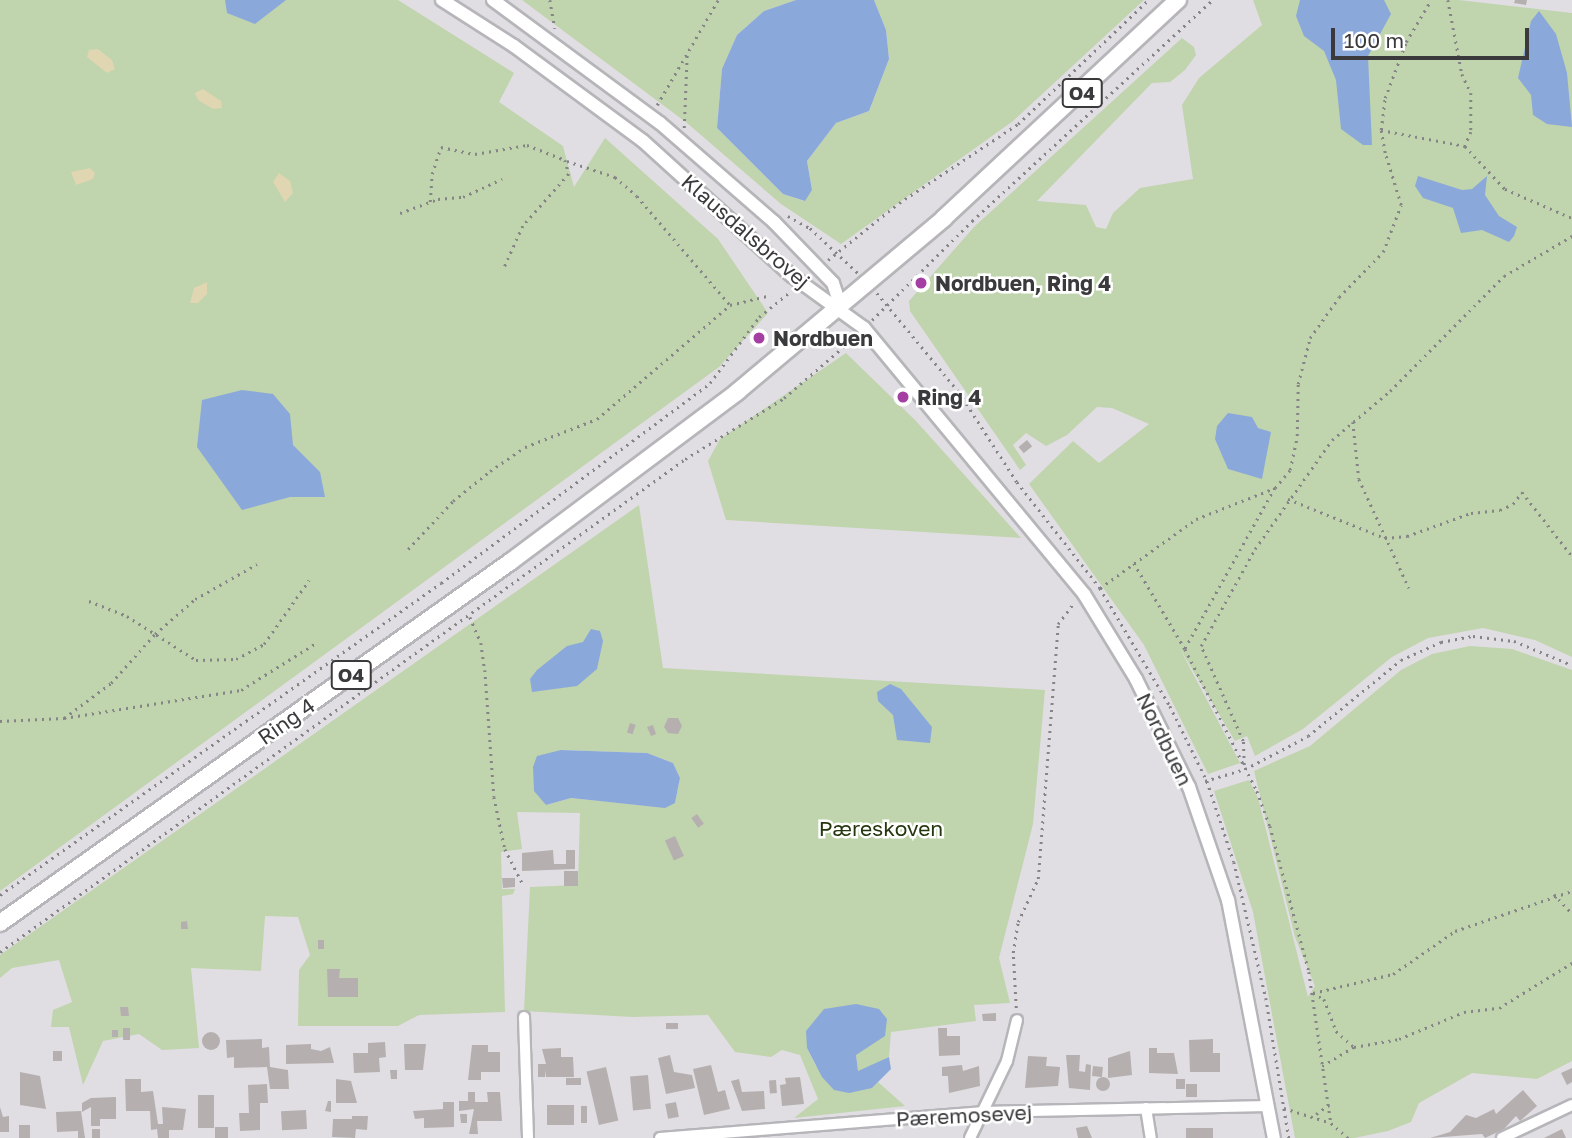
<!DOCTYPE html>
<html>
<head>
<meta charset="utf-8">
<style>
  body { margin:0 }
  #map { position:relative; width:1572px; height:1138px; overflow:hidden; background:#e0dee3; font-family:"Golos Text",sans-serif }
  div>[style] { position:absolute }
  .green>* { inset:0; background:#c0d4ad }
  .sand>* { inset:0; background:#e0d6b1 }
  .water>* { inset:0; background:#8ba8db }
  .building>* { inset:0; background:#b5b0af; transform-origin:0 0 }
  .round { border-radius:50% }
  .path>* { height:2.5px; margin-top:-1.25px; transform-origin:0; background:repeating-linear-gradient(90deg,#858487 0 2px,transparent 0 7px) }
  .roads { filter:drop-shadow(2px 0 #b6b5b9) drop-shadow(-2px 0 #b6b5b9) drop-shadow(0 2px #b6b5b9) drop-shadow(0 -2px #b6b5b9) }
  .minor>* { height:10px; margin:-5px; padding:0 5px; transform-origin:5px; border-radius:5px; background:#fff }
  .tertiary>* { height:12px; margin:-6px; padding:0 6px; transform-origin:6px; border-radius:6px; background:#fff }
  .primary>* { height:16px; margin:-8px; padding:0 8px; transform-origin:8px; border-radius:8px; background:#fff }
  .dots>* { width:19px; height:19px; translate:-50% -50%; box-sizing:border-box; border:4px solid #fff; border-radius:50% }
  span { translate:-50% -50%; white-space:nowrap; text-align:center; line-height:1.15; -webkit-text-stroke:5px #fff; paint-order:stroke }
  .shield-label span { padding:2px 5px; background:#fff; border:2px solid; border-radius:5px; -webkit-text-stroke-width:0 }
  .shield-label { font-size:19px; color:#3a393b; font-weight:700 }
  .street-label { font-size:21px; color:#3a393b }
  .poi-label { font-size:21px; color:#3a393b; font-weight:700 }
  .left { translate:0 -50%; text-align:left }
  .park-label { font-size:21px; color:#25370f }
  .scale { position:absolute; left:1331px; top:28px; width:198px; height:32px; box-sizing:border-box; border:4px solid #3a393b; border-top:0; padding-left:9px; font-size:21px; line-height:24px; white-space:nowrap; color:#3a393b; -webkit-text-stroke:5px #fff; paint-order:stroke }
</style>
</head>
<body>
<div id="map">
  <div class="green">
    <i style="clip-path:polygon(0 0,398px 0,514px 73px,499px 102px,563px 146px,574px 187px,605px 138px,718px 239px,768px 313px,719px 367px,0 891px)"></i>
    <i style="clip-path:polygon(522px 0,796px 0,764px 11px,737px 35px,722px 70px,717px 128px,783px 194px,804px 201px,812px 190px,807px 161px,836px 123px,869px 111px,889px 59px,886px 30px,874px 0,1144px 0,1013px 121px,841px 244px,781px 204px,687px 123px)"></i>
    <i style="clip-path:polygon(1253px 0,1459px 0,1572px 13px,1572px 657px,1535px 640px,1483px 628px,1428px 638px,1392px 657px,1303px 729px,1255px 756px,1247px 736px,1235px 741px,1179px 647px,1240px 763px,1208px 774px,1144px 645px,1029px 484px,1073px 441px,1099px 463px,1149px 424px,1112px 408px,1097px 407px,1067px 435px,1046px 446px,1026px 433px,1013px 445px,1026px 465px,1020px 470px,910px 311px,909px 301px,974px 227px,1182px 38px,1194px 47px,1196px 55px,1185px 70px,1170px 82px,1152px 83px,1037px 201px,1086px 205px,1096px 227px,1106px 229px,1113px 213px,1140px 188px,1193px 179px,1182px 105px,1199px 78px,1262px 25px)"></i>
    <i style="clip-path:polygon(846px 353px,916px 421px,1021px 538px,726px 520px,708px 461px,720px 439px)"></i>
    <i style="clip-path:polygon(evenodd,639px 505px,663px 668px,1045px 690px,1033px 824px,999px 958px,1010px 1003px,974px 1005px,976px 1021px,891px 1032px,889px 1057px,858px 1072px,856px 1055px,807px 1048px,816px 1066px,872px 1088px,878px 1082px,905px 1106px,794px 1118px,818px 1099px,800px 1055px,782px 1050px,771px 1057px,735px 1052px,708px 1015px,633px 1017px,524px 1011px,530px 887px,578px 885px,580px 813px,517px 812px,522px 849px,501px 852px,502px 889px,515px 889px,513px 894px,502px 896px,505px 1012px,419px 1015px,398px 1026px,298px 1026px,299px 970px,310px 955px,298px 917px,265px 916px,261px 971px,191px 968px,199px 1048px,162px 1050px,139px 1034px,103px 1041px,83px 1085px,69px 1027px,51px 1027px,53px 1010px,72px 1002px,59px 960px,12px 968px,0 978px,0 955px,639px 505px,561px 750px,647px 753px,673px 763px,680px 778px,675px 803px,650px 806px,571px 798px,546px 805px,561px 750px)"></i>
    <i style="clip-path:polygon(1470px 646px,1512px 649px,1572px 670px,1572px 1061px,1537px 1079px,1472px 1073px,1419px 1103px,1411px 1122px,1388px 1131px,1354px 1138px,1295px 1138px,1253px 912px,1214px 791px,1249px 780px,1258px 798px,1308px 997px,1315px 986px,1295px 937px,1254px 771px,1310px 746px,1401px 670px,1432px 654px)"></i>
  </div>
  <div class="sand">
    <i style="clip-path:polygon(98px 49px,112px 60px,115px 69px,107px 73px,87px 57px,89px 50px)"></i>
    <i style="clip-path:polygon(203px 89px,221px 101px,222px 108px,213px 109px,198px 100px,195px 93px)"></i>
    <i style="clip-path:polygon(90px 168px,95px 173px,93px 179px,76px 185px,71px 172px)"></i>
    <i style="clip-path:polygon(279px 173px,290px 181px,293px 193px,285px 202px,273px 182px)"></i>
    <i style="clip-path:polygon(207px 282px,207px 294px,198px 303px,190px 303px,194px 288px)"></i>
  </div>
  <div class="water">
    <i style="clip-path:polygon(225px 0,286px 0,255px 24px,227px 13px)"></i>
    <i style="clip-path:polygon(796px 0,874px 0,886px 30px,889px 59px,869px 111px,836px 123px,807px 161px,812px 190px,805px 201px,783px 194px,717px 128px,722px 69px,737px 35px,764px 11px)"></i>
    <i style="clip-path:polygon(1300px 0,1384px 0,1391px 14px,1368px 56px,1372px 145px,1363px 145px,1341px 129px,1336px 80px,1324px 51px,1304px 36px,1296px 16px)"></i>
    <i style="clip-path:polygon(1539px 11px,1556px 34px,1567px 73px,1572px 127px,1547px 124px,1533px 115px,1531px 95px,1518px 78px,1531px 21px)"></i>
    <i style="clip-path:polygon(1418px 176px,1462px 190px,1472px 189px,1487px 176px,1485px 195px,1499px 216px,1517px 227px,1514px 236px,1509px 242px,1482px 230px,1461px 233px,1453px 208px,1423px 198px,1415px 186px)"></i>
    <i style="clip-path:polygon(242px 390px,273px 394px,290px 414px,293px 445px,320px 472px,325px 497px,290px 497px,242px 510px,197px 447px,202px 400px)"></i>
    <i style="clip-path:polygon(1228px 413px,1252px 417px,1258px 428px,1271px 432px,1262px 479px,1228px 469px,1215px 439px,1217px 426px)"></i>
    <i style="clip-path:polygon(591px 629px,600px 631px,603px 641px,597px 669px,577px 686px,532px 692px,530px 679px,537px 670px,567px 646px,583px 642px)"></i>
    <i style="clip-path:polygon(890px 684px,901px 689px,932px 727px,930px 743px,897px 740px,893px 715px,878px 701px,877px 692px)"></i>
    <i style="clip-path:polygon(561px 750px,647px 753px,673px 763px,680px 778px,675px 803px,665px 808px,571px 798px,546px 805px,534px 791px,533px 767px,537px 756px)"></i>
    <i style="clip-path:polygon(856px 1004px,879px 1009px,887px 1019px,885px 1036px,856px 1055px,858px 1071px,889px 1057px,891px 1069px,872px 1088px,849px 1093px,834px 1090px,822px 1077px,807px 1048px,806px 1031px,824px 1009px)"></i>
  </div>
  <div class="building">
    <i style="clip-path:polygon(1515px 0,1527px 0,1526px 5px,1514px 3px)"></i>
    <i style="left:1027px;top:440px;width:8px;height:11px;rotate:50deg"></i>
    <i style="clip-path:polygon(668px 718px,678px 718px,682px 726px,678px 734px,668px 733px,664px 727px)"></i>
    <i style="left:630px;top:723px;width:6px;height:10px;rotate:18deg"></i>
    <i style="clip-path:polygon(653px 725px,656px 734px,651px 736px,647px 727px)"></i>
    <i style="left:697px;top:814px;width:12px;height:7px;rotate:55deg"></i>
    <i style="left:675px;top:836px;width:22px;height:11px;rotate:66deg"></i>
    <i style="clip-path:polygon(553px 850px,554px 864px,566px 864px,566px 850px,575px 850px,575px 869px,522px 871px,522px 853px)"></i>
    <i style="left:578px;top:871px;width:15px;height:14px;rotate:90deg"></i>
    <i style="clip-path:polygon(502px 878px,515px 878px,515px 887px,503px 888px)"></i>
    <i style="clip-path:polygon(187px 921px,188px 929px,181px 929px,181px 922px)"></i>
    <i style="left:318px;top:940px;width:6px;height:9px"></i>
    <i style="clip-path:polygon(327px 969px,340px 969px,339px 978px,358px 978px,358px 997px,328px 997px)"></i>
    <i style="clip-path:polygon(120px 1007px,128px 1007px,129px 1016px,121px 1016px)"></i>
    <i style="clip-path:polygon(996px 1013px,996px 1021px,983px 1021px,982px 1014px)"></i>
    <i style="left:666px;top:1023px;width:12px;height:6px"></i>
    <i style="left:123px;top:1028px;width:7px;height:12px"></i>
    <i style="clip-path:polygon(938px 1028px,947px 1028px,947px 1036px,960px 1036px,960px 1055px,939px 1056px)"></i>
    <i style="left:112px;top:1030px;width:6px;height:7px"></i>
    <i class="round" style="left:202px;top:1032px;width:18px;height:18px"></i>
    <i style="clip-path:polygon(262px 1039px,262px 1048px,269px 1047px,270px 1067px,288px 1070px,289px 1089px,270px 1089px,267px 1067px,234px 1068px,234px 1057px,227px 1058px,226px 1040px)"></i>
    <i style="clip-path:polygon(1213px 1039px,1213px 1053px,1220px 1053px,1220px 1072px,1190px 1072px,1189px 1040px)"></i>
    <i style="clip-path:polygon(385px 1042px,386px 1057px,379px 1058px,380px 1072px,354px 1073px,353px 1053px,368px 1053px,368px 1043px)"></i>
    <i style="clip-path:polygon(311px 1044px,311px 1049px,321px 1051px,330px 1047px,334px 1063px,286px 1064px,286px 1045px)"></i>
    <i style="clip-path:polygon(404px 1044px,426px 1044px,423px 1070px,405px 1070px)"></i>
    <i style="clip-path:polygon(472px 1045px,488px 1045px,488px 1052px,500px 1052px,500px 1072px,481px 1072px,481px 1080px,468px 1080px)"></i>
    <i style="clip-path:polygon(561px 1048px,561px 1057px,573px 1057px,574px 1077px,546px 1077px,546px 1070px,545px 1077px,538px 1077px,538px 1064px,546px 1064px,542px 1049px)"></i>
    <i style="clip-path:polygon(1149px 1048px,1157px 1048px,1157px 1053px,1174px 1053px,1178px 1074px,1149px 1073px)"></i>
    <i style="left:53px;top:1051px;width:9px;height:10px"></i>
    <i style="clip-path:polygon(1130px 1051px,1132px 1075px,1108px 1078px,1108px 1058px)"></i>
    <i style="clip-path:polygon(670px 1055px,674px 1072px,692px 1075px,695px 1088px,666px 1094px,658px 1058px)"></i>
    <i style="clip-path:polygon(1066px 1055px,1080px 1055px,1079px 1071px,1085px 1072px,1086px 1064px,1091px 1065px,1090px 1090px,1069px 1088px)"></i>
    <i style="clip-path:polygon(1028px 1056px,1047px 1057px,1046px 1066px,1060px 1067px,1058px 1086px,1025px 1088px)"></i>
    <i style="clip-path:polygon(711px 1065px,718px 1092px,725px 1090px,730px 1109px,704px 1115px,693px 1069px)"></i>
    <i style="clip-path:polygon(962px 1065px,963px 1071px,979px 1066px,980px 1086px,949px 1093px,948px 1076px,942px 1076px,942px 1067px)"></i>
    <i style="left:1093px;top:1066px;width:10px;height:10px;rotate:6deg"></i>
    <i style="left:606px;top:1067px;width:55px;height:20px;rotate:77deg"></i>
    <i style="clip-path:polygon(1572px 1068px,1572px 1082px,1567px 1085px,1561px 1073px)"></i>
    <i style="clip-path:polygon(390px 1070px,397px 1070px,397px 1079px,391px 1079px)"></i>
    <i style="clip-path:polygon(20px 1072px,40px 1076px,46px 1109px,20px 1105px)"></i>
    <i style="left:648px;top:1075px;width:34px;height:18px;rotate:85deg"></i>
    <i class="round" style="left:1096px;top:1077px;width:14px;height:14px"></i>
    <i style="clip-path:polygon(800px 1077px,804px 1104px,782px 1106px,780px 1085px,786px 1084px,785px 1078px)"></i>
    <i style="left:566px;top:1078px;width:15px;height:7px"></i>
    <i style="clip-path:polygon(125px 1079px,141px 1079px,141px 1092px,153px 1091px,158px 1124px,163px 1124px,162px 1107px,186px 1109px,183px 1130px,169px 1130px,169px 1138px,158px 1138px,157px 1129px,151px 1130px,150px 1111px,126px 1111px)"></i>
    <i style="clip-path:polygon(336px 1079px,351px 1081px,357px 1103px,336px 1103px)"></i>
    <i style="clip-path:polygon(739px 1079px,742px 1092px,764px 1091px,765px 1109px,742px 1111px,731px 1081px)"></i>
    <i style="left:1176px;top:1079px;width:9px;height:10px"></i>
    <i style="left:776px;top:1080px;width:13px;height:7px;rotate:86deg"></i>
    <i style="clip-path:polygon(267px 1084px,268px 1103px,260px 1103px,260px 1130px,240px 1131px,239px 1113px,249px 1113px,248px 1085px)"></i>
    <i style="left:1186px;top:1084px;width:11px;height:13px"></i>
    <i style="clip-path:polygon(1523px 1090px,1537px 1106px,1520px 1121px,1516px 1116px,1504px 1129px,1485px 1138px,1482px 1134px,1430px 1138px,1450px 1132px,1466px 1115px,1476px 1118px,1494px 1109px,1496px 1114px)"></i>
    <i style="clip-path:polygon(468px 1092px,475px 1092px,475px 1102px,488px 1102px,487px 1092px,500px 1092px,502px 1121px,477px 1121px,478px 1134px,469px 1134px,474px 1109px,459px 1111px,459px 1101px,468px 1101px)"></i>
    <i style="left:198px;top:1095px;width:16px;height:33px"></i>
    <i style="clip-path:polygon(116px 1097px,116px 1119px,100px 1119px,100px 1126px,91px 1126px,91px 1107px,82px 1112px,82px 1103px,91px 1098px)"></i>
    <i style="clip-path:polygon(328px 1101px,331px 1101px,331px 1112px,325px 1111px)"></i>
    <i style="clip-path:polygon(443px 1102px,454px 1102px,454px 1127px,424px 1128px,424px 1118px,415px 1119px,413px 1111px,443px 1109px)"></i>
    <i style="left:676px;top:1102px;width:15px;height:11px;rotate:79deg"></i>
    <i style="left:547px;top:1105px;width:27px;height:20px"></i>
    <i style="left:581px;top:1106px;width:6px;height:17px"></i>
    <i style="clip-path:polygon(0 1107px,3px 1117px,9px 1116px,9px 1132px,0 1132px)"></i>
    <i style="left:306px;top:1110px;width:19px;height:25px;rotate:87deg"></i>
    <i style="clip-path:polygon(81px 1111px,85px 1138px,78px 1138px,78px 1131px,57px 1132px,56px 1112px)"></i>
    <i style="clip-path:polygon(460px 1114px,467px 1114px,467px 1123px,461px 1123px)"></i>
    <i style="clip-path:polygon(352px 1116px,368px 1116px,367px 1130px,356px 1129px,355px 1138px,332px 1137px,333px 1119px,352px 1119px)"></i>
    <i style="left:19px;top:1125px;width:11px;height:13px"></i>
    <i style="clip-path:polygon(1087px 1126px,1092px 1138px,1078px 1138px,1076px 1128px)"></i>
    <i style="left:215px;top:1127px;width:13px;height:11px"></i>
    <i style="left:1186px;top:1128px;width:27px;height:10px"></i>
    <i style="left:100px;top:1129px;width:9px;height:8px;rotate:90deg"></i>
    <i style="clip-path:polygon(1562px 1129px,1566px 1138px,1544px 1138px)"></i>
  </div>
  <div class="path">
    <i style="left:550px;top:0;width:29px;rotate:80deg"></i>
    <i style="left:1448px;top:0;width:75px;rotate:79.3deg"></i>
    <i style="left:1462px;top:74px;width:21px;rotate:65deg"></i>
    <i style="left:1471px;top:93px;width:39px;rotate:90deg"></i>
    <i style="left:1471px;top:132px;width:15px;rotate:113deg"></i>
    <i style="left:657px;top:105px;width:121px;rotate:-59.8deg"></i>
    <i style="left:684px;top:128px;width:74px;rotate:-87.7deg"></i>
    <i style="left:1381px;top:130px;width:86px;rotate:10.8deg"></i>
    <i style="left:1465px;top:146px;width:59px;rotate:47.1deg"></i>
    <i style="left:1505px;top:189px;width:73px;rotate:23.4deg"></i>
    <i style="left:567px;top:161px;width:51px;rotate:18.4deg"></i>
    <i style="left:615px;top:177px;width:29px;rotate:41deg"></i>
    <i style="left:637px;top:196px;width:143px;rotate:49.5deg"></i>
    <i style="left:430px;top:202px;width:28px;rotate:-86deg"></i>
    <i style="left:432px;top:174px;width:28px;rotate:-72deg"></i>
    <i style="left:441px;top:147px;width:35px;rotate:12deg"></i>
    <i style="left:475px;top:154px;width:53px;rotate:-9.8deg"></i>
    <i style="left:527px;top:145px;width:41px;rotate:21.5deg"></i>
    <i style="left:565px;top:160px;width:15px;rotate:74deg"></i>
    <i style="left:569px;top:174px;width:69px;rotate:131.5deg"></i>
    <i style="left:523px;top:226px;width:46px;rotate:114.3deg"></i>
    <i style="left:400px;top:213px;width:40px;rotate:-20.2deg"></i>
    <i style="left:438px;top:199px;width:25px;rotate:-5deg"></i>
    <i style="left:463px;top:197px;width:43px;rotate:-24.8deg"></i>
    <i style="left:788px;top:216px;width:25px;rotate:29deg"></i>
    <i style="left:810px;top:228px;width:66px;rotate:43.2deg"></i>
    <i style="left:828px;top:260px;width:91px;rotate:-38.8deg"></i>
    <i style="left:899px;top:203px;width:143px;rotate:-33.6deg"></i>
    <i style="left:1018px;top:124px;width:180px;rotate:-43.6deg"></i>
    <i style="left:877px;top:293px;width:129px;rotate:50.4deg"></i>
    <i style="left:959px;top:392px;width:107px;rotate:57.2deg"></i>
    <i style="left:1017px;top:482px;width:135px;rotate:51.9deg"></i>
    <i style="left:1100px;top:588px;width:137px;rotate:59.3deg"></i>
    <i style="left:1170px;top:706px;width:84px;rotate:63.7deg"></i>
    <i style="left:1207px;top:781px;width:85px;rotate:71.6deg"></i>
    <i style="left:1234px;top:862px;width:140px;rotate:76.8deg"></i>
    <i style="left:1266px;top:998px;width:142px;rotate:80.7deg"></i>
    <i style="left:872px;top:320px;width:141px;rotate:-44.7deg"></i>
    <i style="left:972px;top:221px;width:326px;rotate:-42.6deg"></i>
    <i style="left:1353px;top:422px;width:57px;rotate:84deg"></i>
    <i style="left:1359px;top:479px;width:120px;rotate:65.4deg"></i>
    <i style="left:1275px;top:488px;width:184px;rotate:119.2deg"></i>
    <i style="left:1185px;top:649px;width:159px;rotate:63.1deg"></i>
    <i style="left:1257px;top:791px;width:37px;rotate:70deg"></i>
    <i style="left:1270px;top:826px;width:151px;rotate:75deg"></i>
    <i style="left:1309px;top:972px;width:153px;rotate:81.7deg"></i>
    <i style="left:1331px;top:1123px;width:23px;rotate:41deg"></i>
    <i style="left:1288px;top:499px;width:105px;rotate:21.9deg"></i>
    <i style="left:1385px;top:538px;width:22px;rotate:-5deg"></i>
    <i style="left:1407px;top:536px;width:68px;rotate:-19.8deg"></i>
    <i style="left:1471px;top:513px;width:29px;rotate:-6deg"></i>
    <i style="left:1500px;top:510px;width:14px;rotate:-25deg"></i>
    <i style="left:1513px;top:504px;width:15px;rotate:-53deg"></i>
    <i style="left:1522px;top:492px;width:81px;rotate:52deg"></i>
    <i style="left:408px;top:549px;width:66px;rotate:-46.8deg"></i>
    <i style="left:453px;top:501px;width:48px;rotate:-39deg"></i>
    <i style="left:490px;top:471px;width:42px;rotate:-34.4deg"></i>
    <i style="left:525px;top:447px;width:77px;rotate:-21.3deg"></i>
    <i style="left:597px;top:419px;width:175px;rotate:-40.6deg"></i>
    <i style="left:730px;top:305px;width:42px;rotate:-13.7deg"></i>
    <i style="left:1134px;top:563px;width:100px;rotate:59.3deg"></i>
    <i style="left:1100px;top:588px;width:118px;rotate:-35.7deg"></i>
    <i style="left:1196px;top:519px;width:85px;rotate:-21.4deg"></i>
    <i style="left:1275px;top:488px;width:23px;rotate:-50deg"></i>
    <i style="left:1290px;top:470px;width:35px;rotate:-78deg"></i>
    <i style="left:1297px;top:436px;width:52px;rotate:-88.9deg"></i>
    <i style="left:1298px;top:384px;width:48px;rotate:-75.4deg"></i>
    <i style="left:1310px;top:338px;width:50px;rotate:-54.7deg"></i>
    <i style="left:1339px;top:297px;width:63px;rotate:-45.6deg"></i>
    <i style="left:1383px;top:252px;width:50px;rotate:-69deg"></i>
    <i style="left:1401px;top:205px;width:54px;rotate:-107.1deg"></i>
    <i style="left:1385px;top:153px;width:23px;rotate:-100deg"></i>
    <i style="left:1381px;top:130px;width:32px;rotate:-83deg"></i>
    <i style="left:1385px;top:98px;width:60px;rotate:-69.4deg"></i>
    <i style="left:1406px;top:42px;width:49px;rotate:-59.2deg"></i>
    <i style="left:89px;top:601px;width:41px;rotate:21.5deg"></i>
    <i style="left:127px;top:616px;width:82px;rotate:32.5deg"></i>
    <i style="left:196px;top:660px;width:40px;rotate:-1.4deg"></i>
    <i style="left:236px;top:659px;width:32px;rotate:-28deg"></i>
    <i style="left:264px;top:644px;width:78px;rotate:-54.9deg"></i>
    <i style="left:470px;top:617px;width:28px;rotate:67deg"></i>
    <i style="left:481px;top:643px;width:27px;rotate:82deg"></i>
    <i style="left:485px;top:670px;width:127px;rotate:85.9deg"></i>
    <i style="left:494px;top:797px;width:53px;rotate:78.1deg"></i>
    <i style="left:505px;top:849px;width:39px;rotate:63deg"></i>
    <i style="left:64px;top:718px;width:179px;rotate:-9deg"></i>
    <i style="left:241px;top:690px;width:89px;rotate:-32.1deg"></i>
    <i style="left:0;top:721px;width:64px;rotate:-2.7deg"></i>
    <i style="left:64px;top:718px;width:59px;rotate:-36.7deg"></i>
    <i style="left:111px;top:683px;width:66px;rotate:-48.1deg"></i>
    <i style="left:155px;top:634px;width:53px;rotate:-41.2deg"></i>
    <i style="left:195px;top:599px;width:71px;rotate:-29.4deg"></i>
    <i style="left:1244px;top:765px;width:24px;rotate:-92deg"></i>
    <i style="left:1243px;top:741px;width:104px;rotate:-113.9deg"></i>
    <i style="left:1201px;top:646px;width:111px;rotate:-60.9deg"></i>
    <i style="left:1255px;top:549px;width:133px;rotate:-54.8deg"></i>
    <i style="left:1332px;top:440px;width:76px;rotate:-40.2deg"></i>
    <i style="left:1390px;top:391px;width:162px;rotate:-45.3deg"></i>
    <i style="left:1504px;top:276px;width:79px;rotate:-30.5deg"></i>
    <i style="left:1205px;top:781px;width:42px;rotate:-16.7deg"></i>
    <i style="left:1245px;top:769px;width:71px;rotate:-27.6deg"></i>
    <i style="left:1308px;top:736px;width:120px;rotate:-39.3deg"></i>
    <i style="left:1401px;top:660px;width:44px;rotate:-24.2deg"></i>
    <i style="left:1441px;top:642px;width:33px;rotate:-11deg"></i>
    <i style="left:1473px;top:636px;width:41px;rotate:7deg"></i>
    <i style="left:1514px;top:641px;width:63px;rotate:22.5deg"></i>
    <i style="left:1554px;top:894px;width:26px;rotate:47deg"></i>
    <i style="left:0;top:895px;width:540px;rotate:-35.28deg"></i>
    <i style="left:441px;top:583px;width:335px;rotate:-36.6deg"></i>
    <i style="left:710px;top:383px;width:82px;rotate:-53.4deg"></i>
    <i style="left:759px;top:317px;width:41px;rotate:-39.1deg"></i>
    <i style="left:0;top:952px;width:844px;rotate:-35.74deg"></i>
    <i style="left:685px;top:459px;width:116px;rotate:-31.6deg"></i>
    <i style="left:784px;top:398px;width:94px;rotate:-40.7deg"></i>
    <i style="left:1313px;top:993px;width:82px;rotate:-13.4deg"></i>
    <i style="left:1393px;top:974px;width:75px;rotate:-34.7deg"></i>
    <i style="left:1455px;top:931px;width:124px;rotate:-18.9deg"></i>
    <i style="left:1313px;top:993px;width:13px;rotate:29deg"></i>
    <i style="left:1324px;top:999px;width:34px;rotate:69deg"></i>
    <i style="left:1336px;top:1031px;width:24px;rotate:42deg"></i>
    <i style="left:1016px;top:1008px;width:55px;rotate:-93.1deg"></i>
    <i style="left:1013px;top:953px;width:31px;rotate:-81deg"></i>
    <i style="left:1018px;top:922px;width:47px;rotate:-65.1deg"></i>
    <i style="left:1038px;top:879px;width:256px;rotate:-85.5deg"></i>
    <i style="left:1058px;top:624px;width:26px;rotate:-53deg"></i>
    <i style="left:1322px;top:1066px;width:37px;rotate:-31deg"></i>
    <i style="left:1354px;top:1047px;width:46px;rotate:-10.1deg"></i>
    <i style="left:1399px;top:1039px;width:70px;rotate:-22.6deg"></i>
    <i style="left:1464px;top:1012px;width:35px;rotate:-7deg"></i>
    <i style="left:1499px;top:1008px;width:86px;rotate:-31.7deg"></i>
    <i style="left:1284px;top:1108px;width:49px;rotate:17.7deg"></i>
    <i style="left:1316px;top:1114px;width:16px;rotate:-35deg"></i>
  </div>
  <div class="roads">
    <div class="minor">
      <i style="left:524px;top:1017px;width:121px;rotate:88.1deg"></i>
      <i style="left:1146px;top:1108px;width:30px;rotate:81deg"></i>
      <i style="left:660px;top:1138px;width:322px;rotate:-4.6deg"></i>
      <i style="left:981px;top:1112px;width:287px;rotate:-1.2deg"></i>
      <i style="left:970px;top:1138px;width:85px;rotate:-64.3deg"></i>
      <i style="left:1007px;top:1061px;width:42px;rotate:-76.3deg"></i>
      <i style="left:1502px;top:1138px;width:77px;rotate:-25.2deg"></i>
    </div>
    <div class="tertiary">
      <i style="left:442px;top:0;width:85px;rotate:32.6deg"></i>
      <i style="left:514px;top:46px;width:160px;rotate:36.4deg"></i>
      <i style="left:643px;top:141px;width:201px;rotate:42.2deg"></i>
      <i style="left:792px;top:276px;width:89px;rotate:35.8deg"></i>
      <i style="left:864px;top:328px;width:345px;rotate:50.4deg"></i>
      <i style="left:1084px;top:594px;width:100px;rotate:58.5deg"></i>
      <i style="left:1136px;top:679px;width:120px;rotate:63.9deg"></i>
      <i style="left:1189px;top:787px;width:120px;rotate:71deg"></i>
      <i style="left:1228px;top:900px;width:242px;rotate:79.1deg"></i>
      <i style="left:493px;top:0;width:207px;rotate:36.4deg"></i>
      <i style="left:660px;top:123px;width:151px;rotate:41deg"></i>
      <i style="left:774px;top:222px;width:85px;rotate:46deg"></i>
      <i style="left:833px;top:283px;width:26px;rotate:72deg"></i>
    </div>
    <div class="primary">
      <i style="left:0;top:923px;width:625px;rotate:-35.29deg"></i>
      <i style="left:510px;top:562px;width:284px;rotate:-36.8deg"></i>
      <i style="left:737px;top:392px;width:270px;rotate:-40deg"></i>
      <i style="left:944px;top:218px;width:320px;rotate:-43deg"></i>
    </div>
  </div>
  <div class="dots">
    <i style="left:921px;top:283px;background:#a53ea2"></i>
    <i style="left:759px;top:338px;background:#a53ea2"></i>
    <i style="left:903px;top:397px;background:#a53ea2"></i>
  </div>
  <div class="shield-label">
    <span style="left:1082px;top:93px">O4</span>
    <span style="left:351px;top:675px">O4</span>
  </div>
  <div class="street-label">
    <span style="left:746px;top:231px;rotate:41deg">Klausdalsbrovej</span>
    <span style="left:286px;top:721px;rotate:-35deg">Ring 4</span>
    <span style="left:1165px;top:739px;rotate:64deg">Nordbuen</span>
    <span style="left:964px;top:1115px;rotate:-3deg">Pæremosevej</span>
  </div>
  <div class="poi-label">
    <span class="left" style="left:935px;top:283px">Nordbuen, Ring 4</span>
    <span class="left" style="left:773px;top:338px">Nordbuen</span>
    <span class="left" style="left:917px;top:397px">Ring 4</span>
  </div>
  <div class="park-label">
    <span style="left:881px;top:828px">Pæreskoven</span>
  </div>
  <div class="scale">100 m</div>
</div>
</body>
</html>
